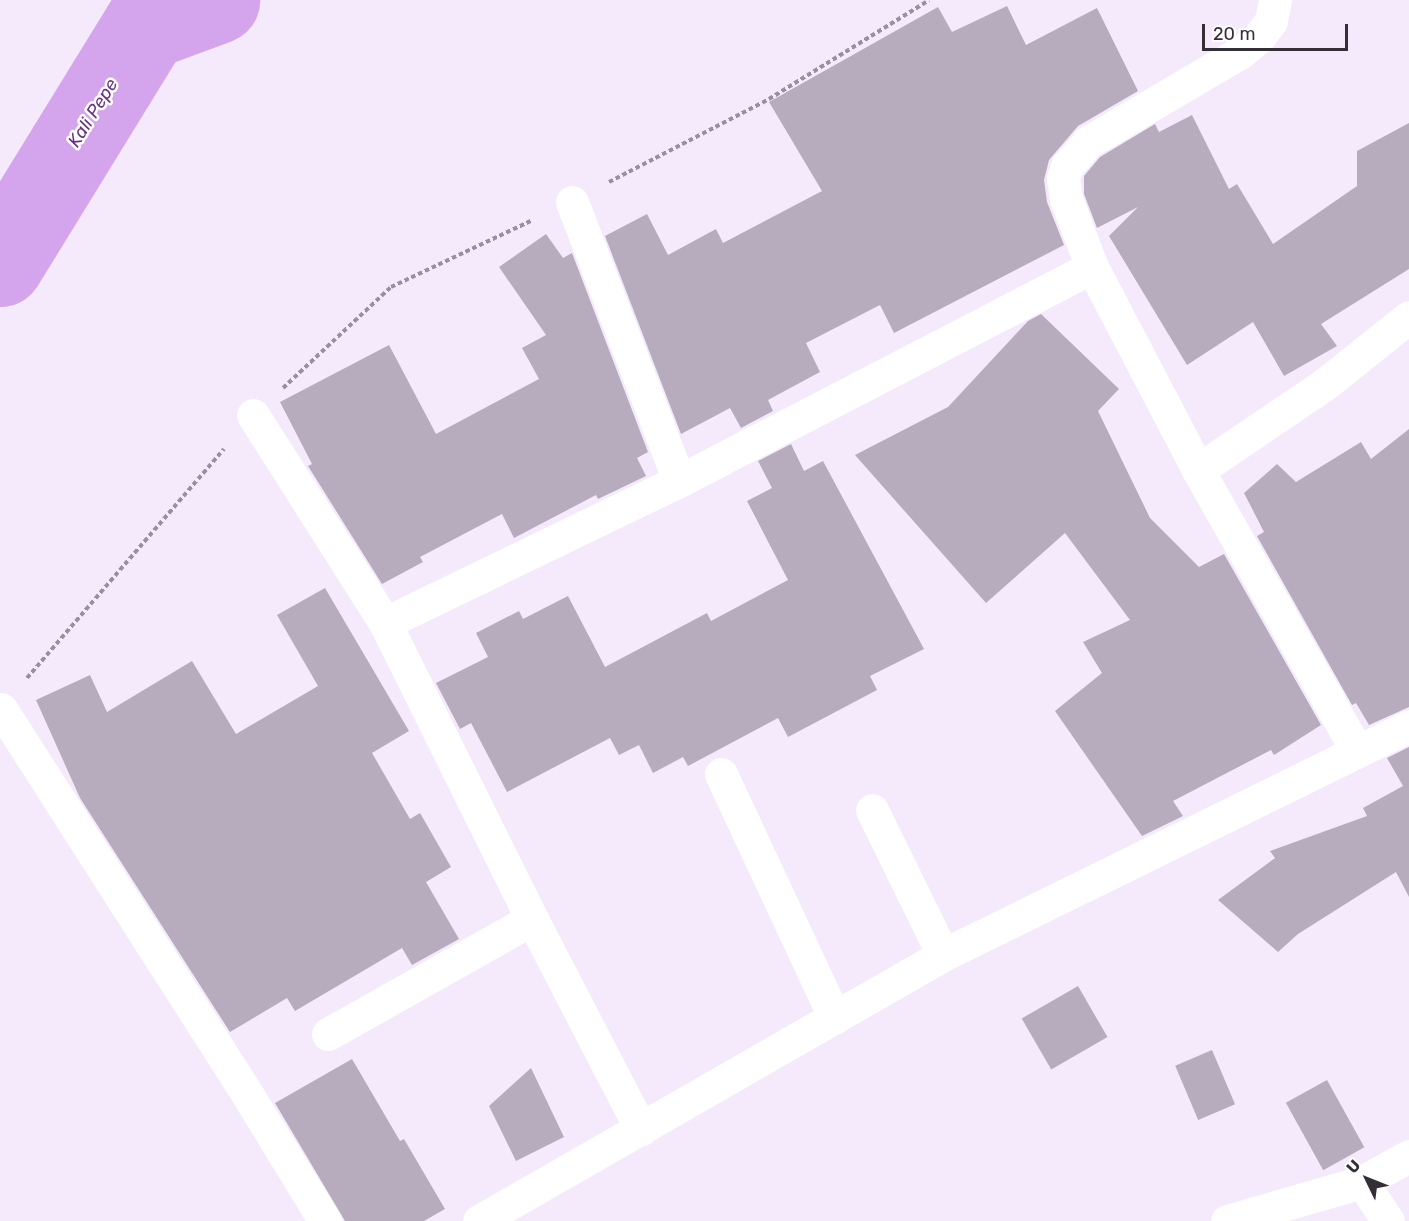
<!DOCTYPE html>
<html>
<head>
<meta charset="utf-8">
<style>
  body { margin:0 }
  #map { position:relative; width:1409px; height:1221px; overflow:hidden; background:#f5e9fc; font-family:Rubik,sans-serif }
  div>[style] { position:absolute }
  .river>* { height:87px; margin:-43.5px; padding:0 43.5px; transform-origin:43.5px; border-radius:43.5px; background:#d4a5ec }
  .building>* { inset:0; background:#b7acbe; transform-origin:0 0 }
  .path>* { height:4px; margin-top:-2px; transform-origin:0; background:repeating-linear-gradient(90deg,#99909d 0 4.5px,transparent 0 7.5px) }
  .street>* { height:33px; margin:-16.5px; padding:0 16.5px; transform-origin:16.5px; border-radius:16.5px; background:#fff }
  span { translate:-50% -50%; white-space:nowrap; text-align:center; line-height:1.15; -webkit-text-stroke:5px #fff; paint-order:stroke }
  .water-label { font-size:18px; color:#6a3284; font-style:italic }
  .north { position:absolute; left:1337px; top:1149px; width:60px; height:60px; -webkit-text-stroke:4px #fff; paint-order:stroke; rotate:313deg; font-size:16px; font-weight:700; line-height:24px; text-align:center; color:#342f36 }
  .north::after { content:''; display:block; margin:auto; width:21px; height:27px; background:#342f36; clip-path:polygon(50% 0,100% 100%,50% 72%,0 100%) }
  .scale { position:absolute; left:1202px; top:24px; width:146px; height:27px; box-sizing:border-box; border:3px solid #342f36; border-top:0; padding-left:8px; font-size:18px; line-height:21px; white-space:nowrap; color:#342f36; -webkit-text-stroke:4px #fff; paint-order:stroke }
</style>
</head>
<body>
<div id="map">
  <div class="river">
    <i style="left:0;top:263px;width:278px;rotate:-58.4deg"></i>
    <i style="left:146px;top:26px;width:75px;rotate:-20.4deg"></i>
  </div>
  <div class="building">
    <i style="clip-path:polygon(1007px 6px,1026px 45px,1097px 8px,1138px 91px,1078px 126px,1049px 160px,1044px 180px,1047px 202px,1064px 245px,894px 333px,880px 305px,806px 343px,820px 372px,768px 400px,773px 411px,741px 428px,730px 408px,681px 434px,605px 236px,647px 214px,668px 255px,716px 229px,723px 243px,822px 191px,769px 102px,938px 7px,952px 32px)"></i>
    <i style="clip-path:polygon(1192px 115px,1229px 189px,1237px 184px,1273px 244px,1357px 186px,1357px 151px,1409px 123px,1409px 269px,1321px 324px,1337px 346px,1284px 376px,1253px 322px,1187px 365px,1109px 236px,1138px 207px,1097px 228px,1084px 194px,1084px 176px,1100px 157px,1155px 124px,1159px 132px)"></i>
    <i style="clip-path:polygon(546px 234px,563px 258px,572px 253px,648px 452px,637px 458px,646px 476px,598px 499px,596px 495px,514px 538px,502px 514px,420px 557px,423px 562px,382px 584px,308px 466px,312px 464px,280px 402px,389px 345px,436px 434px,539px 379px,522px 348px,546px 335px,499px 267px)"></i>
    <i style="clip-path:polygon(1041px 314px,1119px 389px,1098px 411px,1150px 518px,1199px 567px,1224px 554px,1321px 725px,1274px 755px,1271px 750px,1173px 801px,1183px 816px,1142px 836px,1055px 711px,1102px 673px,1083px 642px,1130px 620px,1065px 533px,986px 603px,855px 455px,948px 407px,1028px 321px)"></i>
    <i style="clip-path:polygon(1409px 429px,1409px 707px,1369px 725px,1356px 703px,1352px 705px,1257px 536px,1264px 532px,1244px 493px,1277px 464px,1296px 482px,1361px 442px,1371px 459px)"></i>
    <i style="clip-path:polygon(791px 444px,804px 471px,823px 461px,924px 649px,870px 676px,877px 690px,788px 737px,778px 718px,688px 766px,683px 757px,653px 773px,639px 745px,619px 755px,610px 738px,507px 792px,471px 723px,460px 729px,436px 683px,488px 657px,476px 633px,519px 611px,523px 619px,568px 596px,605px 667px,707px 613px,711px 621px,788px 580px,747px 501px,772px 488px,758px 461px)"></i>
    <i style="clip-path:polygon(325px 588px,409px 731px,372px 753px,410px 819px,420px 813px,451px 867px,426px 882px,459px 939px,412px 965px,402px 948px,295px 1011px,287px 998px,230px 1032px,80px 798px,36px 700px,90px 675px,107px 712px,192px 661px,236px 734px,318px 686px,277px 615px)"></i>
    <i style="clip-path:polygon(1409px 747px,1409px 897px,1396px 872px,1298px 934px,1278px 952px,1218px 900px,1275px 858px,1270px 851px,1367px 816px,1363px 808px,1403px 786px,1387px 758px)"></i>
    <i style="left:1078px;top:986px;width:59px;height:65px;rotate:60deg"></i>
    <i style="left:1212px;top:1050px;width:59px;height:40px;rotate:67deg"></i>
    <i style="clip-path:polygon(352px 1059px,400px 1141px,404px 1139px,445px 1209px,424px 1221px,345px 1221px,275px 1103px)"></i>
    <i style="clip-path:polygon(531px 1068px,564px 1137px,516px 1161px,489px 1106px)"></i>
    <i style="left:1327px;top:1080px;width:77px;height:47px;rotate:61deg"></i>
  </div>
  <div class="path">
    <i style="left:609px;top:182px;width:180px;rotate:-27.4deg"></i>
    <i style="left:769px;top:99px;width:188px;rotate:-31.7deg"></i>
    <i style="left:283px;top:388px;width:148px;rotate:-43.1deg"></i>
    <i style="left:391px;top:287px;width:157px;rotate:-25.3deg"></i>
    <i style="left:27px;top:678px;width:302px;rotate:-49.3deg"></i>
  </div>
  <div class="street">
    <i style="left:1275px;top:0;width:21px;rotate:101deg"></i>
    <i style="left:1271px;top:21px;width:21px;rotate:127deg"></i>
    <i style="left:1258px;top:38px;width:22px;rotate:141deg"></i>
    <i style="left:1241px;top:52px;width:178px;rotate:149.5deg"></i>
    <i style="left:1088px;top:142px;width:32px;rotate:131deg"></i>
    <i style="left:1067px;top:166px;width:13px;rotate:108deg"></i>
    <i style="left:1063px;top:178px;width:21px;rotate:82deg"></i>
    <i style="left:1066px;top:199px;width:73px;rotate:69.1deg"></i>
    <i style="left:1092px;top:267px;width:229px;rotate:62.4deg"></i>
    <i style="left:1198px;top:470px;width:323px;rotate:60.5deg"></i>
    <i style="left:572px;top:202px;width:299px;rotate:69deg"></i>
    <i style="left:253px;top:415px;width:246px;rotate:57.6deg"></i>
    <i style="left:385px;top:623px;width:330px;rotate:63.6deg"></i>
    <i style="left:532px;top:919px;width:237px;rotate:62.6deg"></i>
    <i style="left:1198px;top:470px;width:153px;rotate:-34.1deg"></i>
    <i style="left:1325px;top:384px;width:107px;rotate:-38.6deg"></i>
    <i style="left:385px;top:623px;width:326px;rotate:-25.8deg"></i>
    <i style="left:679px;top:481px;width:465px;rotate:-27.4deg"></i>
    <i style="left:1px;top:709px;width:445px;rotate:57.4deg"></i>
    <i style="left:241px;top:1084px;width:161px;rotate:58.5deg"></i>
    <i style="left:721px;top:774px;width:269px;rotate:65deg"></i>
    <i style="left:872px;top:810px;width:161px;rotate:63.9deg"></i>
    <i style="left:328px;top:1034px;width:234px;rotate:-29.4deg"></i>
    <i style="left:1362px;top:1182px;width:47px;rotate:56.3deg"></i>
    <i style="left:479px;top:1221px;width:535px;rotate:-29.82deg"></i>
    <i style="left:943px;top:955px;width:519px;rotate:-26.17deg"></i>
    <i style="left:1227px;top:1221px;width:141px;rotate:-16.1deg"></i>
    <i style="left:1362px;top:1182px;width:54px;rotate:-29deg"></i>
  </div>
  <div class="water-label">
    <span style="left:93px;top:113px;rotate:-58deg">Kali Pepe</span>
  </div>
  <div class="north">U</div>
  <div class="scale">20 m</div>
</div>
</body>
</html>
